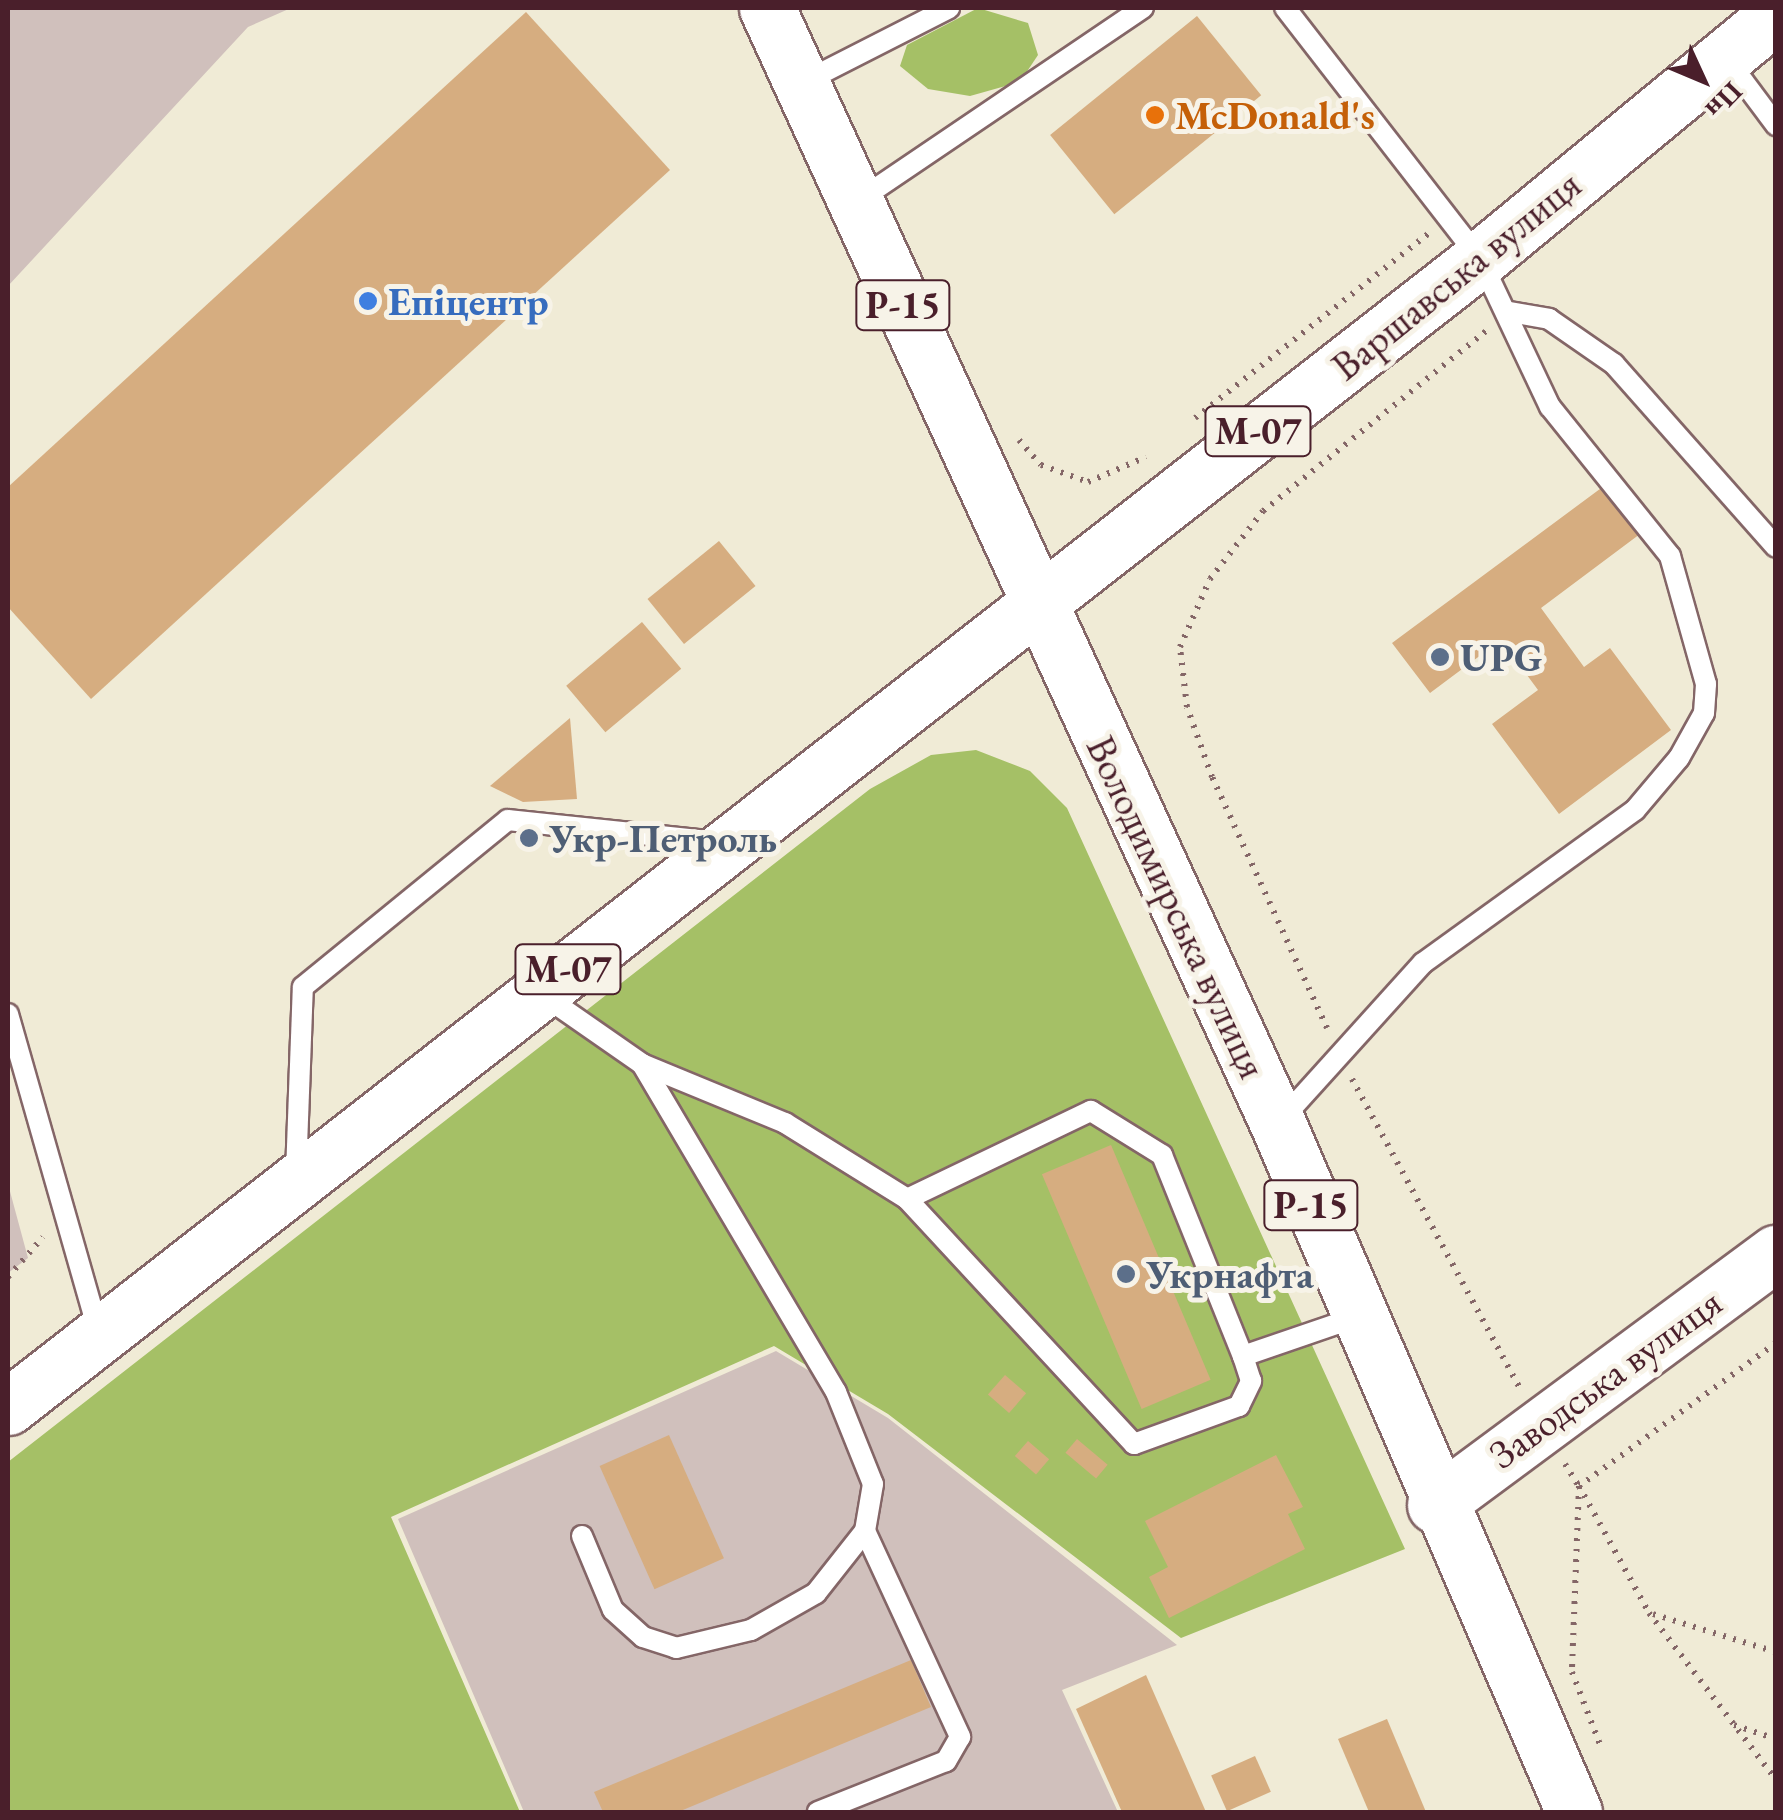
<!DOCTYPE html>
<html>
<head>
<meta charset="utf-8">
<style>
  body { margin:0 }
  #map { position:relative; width:1783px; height:1820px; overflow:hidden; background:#f0ebd6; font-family:"EB Garamond",serif }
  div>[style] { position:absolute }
  .industrial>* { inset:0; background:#d0c0bc }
  .green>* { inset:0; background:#a5c066 }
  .building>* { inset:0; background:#d6ad80; transform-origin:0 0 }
  .path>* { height:6px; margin-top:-3px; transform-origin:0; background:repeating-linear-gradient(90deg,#846667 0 2.5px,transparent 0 10.5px) }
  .roads { filter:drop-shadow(2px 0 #846667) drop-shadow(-2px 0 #846667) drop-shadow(0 2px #846667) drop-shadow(0 -2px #846667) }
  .lane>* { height:20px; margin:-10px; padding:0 10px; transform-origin:10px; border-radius:10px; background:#fff }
  .secondary>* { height:55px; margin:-27.5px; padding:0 27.5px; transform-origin:27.5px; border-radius:27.5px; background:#fff }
  .primary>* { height:55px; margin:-27.5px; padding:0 27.5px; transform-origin:27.5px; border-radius:27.5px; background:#fff }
  .highway>* { height:55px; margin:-27.5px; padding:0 27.5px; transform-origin:27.5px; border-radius:27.5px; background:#fff }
  .dots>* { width:28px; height:28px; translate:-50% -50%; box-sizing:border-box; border:5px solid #f7f3e8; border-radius:50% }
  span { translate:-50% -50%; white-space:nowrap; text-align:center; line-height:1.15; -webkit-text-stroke:10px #f7f3e8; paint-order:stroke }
  .shield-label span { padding:2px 8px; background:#f7f3e8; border:2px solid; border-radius:8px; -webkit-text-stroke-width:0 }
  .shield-label { font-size:38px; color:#4a1f2b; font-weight:700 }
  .food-label { font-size:40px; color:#c56008; font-weight:700 }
  .left { translate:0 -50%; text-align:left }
  .street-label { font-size:40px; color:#4a1f2b }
  .shop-label { font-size:40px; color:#366cbe; font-weight:700 }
  .service-label { font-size:40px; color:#4e5e75; font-weight:700 }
  .frame { position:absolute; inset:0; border:10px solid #4a1f2b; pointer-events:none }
  .north { position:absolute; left:1653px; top:30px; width:100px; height:100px; -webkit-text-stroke:8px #f7f3e8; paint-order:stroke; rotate:134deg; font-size:28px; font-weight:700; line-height:40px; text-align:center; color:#4a1f2b }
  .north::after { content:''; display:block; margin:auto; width:35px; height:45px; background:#4a1f2b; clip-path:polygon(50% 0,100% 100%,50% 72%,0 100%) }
</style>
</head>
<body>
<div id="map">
  <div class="industrial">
    <i style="clip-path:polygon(8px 8px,291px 8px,248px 27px,8px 286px)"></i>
    <i style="clip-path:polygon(8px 1184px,28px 1258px,8px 1273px)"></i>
    <i style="clip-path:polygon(776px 1351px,888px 1418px,1177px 1645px,1062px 1690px,1118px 1812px,524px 1812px,398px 1519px)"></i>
  </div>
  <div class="green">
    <i style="clip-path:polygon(978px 8px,1028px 23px,1038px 55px,1020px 82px,970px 96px,928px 89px,900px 66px,907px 45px)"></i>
    <i style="clip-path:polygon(976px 750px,1030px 771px,1067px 808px,1405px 1549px,1181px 1638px,888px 1414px,774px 1346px,391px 1517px,520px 1812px,8px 1812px,8px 1462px,870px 789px,931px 755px)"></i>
  </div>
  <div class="building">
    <i style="clip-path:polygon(526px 12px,670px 170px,91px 699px,8px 607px,8px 487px)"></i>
    <i style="left:1197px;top:16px;width:102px;height:189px;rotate:51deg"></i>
    <i style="clip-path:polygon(1608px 483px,1644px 531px,1541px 608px,1584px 667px,1610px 648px,1671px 730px,1559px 814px,1492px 724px,1538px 690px,1501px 640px,1430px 693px,1392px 643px)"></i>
    <i style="left:719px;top:541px;width:58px;height:92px;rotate:51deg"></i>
    <i style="left:642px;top:622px;width:61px;height:99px;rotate:50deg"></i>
    <i style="clip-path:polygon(570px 718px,577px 799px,523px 802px,490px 786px)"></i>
    <i style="left:1111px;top:1145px;width:255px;height:75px;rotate:67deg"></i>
    <i style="left:1005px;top:1375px;width:28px;height:26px;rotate:41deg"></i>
    <i style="left:669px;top:1435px;width:135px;height:76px;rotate:66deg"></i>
    <i style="left:1077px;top:1439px;width:40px;height:18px;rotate:40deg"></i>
    <i style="left:1028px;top:1441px;width:28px;height:20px;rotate:41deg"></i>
    <i style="clip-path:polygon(1276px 1455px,1303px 1507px,1288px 1514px,1305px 1549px,1169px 1618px,1149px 1577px,1168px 1567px,1145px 1521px)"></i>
    <i style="clip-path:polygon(911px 1660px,931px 1707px,678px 1812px,603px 1812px,594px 1792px)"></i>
    <i style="clip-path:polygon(1146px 1675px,1206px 1812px,1122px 1812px,1076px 1709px)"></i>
    <i style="clip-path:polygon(1387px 1719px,1426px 1812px,1369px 1812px,1338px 1739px)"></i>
    <i style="left:1255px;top:1756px;width:39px;height:48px;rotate:66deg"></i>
  </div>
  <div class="path">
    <i style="left:1195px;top:418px;width:297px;rotate:-38.3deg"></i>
    <i style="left:1019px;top:440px;width:33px;rotate:49deg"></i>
    <i style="left:1041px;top:465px;width:50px;rotate:19.9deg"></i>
    <i style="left:1088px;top:482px;width:63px;rotate:-23.3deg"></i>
    <i style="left:1327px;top:1028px;width:276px;rotate:-114.6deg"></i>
    <i style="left:1212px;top:777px;width:74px;rotate:-109.7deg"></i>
    <i style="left:1187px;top:707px;width:60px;rotate:-96.7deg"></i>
    <i style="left:1180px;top:647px;width:74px;rotate:-66.2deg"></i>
    <i style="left:1210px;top:579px;width:86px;rotate:-52.1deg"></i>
    <i style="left:1263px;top:511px;width:287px;rotate:-38.9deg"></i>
    <i style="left:1352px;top:1079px;width:353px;rotate:61.5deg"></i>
    <i style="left:8px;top:1277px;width:53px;rotate:-48.8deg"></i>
    <i style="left:1776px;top:1343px;width:243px;rotate:144deg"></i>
    <i style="left:1579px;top:1486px;width:145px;rotate:61.1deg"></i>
    <i style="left:1649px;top:1613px;width:210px;rotate:52.7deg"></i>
    <i style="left:1565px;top:1464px;width:26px;rotate:58deg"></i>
    <i style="left:1579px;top:1486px;width:186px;rotate:92.2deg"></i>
    <i style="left:1572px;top:1672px;width:80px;rotate:68.9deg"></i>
    <i style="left:1653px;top:1614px;width:129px;rotate:17.2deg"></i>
    <i style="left:1734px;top:1725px;width:44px;rotate:18.4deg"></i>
  </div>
  <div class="roads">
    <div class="lane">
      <i style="left:1726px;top:58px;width:84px;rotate:53.3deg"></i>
      <i style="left:804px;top:82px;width:163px;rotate:-27deg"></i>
      <i style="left:859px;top:200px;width:343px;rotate:-34.1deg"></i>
      <i style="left:1510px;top:312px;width:40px;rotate:10deg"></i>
      <i style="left:1549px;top:319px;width:79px;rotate:34.7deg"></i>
      <i style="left:1614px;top:364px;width:244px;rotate:48.5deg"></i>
      <i style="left:540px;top:993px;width:124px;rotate:34.8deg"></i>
      <i style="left:642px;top:1064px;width:155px;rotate:22.4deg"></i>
      <i style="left:785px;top:1123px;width:144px;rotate:31.9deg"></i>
      <i style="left:907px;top:1199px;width:334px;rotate:47.2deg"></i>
      <i style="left:1134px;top:1444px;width:112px;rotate:-19.9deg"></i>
      <i style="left:1239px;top:1406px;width:28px;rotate:-64deg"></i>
      <i style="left:1251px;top:1381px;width:26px;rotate:-108deg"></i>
      <i style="left:1243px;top:1356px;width:120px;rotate:-18.9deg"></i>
      <i style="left:8px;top:1014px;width:333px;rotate:74.1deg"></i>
      <i style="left:642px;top:1064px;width:381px;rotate:59.4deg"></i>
      <i style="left:836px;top:1392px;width:99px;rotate:68.1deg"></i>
      <i style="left:873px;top:1484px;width:48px;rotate:99.7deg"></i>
      <i style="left:865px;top:1531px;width:227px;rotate:65.2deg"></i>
      <i style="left:960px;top:1737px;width:28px;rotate:120deg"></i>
      <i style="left:946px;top:1761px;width:138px;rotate:158.3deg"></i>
      <i style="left:1282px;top:1119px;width:210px;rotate:-47.9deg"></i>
      <i style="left:1423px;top:963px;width:261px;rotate:-35.8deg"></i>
      <i style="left:1635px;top:810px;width:68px;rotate:-49.8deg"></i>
      <i style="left:1679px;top:758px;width:51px;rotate:-60.9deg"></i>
      <i style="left:1704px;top:713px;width:29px;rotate:-86deg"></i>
      <i style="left:1706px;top:684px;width:133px;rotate:-105.7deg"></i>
      <i style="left:1670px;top:556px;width:191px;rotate:-128.8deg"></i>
      <i style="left:1550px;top:407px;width:164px;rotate:-115.3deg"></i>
      <i style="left:1480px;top:259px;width:318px;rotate:-127.8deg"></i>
      <i style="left:296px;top:1174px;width:187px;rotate:-87.9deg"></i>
      <i style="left:303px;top:987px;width:264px;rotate:-39.2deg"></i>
      <i style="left:508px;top:820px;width:210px;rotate:6deg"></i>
      <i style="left:907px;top:1199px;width:204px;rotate:-25.6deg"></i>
      <i style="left:1091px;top:1111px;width:84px;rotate:31.8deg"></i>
      <i style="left:1162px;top:1155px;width:217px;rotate:68.1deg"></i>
      <i style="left:582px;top:1536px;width:80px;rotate:67.3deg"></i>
      <i style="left:613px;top:1610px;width:40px;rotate:42deg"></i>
      <i style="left:643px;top:1637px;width:35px;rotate:18deg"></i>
      <i style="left:676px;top:1648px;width:77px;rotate:-13.5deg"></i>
      <i style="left:751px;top:1630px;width:75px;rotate:-29.6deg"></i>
      <i style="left:816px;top:1593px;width:79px;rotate:-51.7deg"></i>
    </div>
    <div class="secondary">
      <i style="left:1435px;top:1505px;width:424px;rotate:-36.5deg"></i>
    </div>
    <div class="primary">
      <i style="left:767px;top:8px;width:1227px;rotate:65.4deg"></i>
      <i style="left:1278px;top:1124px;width:749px;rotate:66.72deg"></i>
    </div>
    <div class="highway">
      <i style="left:8px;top:1407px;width:1867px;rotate:-37.95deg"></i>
      <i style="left:1480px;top:259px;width:384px;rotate:-39.5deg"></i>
    </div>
  </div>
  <div class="dots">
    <i style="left:1155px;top:115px;background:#e8710a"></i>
    <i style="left:368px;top:301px;background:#3f7fe0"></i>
    <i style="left:1440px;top:657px;background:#5c6f8a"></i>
    <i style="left:529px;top:838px;background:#5c6f8a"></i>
    <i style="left:1126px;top:1274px;background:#5c6f8a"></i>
  </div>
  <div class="shield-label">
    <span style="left:903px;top:305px">Р-15</span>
    <span style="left:1258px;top:431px">М-07</span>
    <span style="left:568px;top:969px">М-07</span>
    <span style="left:1311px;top:1205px">Р-15</span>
  </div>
  <div class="food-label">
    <span class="left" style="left:1175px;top:115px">McDonald's</span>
  </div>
  <div class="street-label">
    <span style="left:1456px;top:275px;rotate:-39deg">Варшавська вулиця</span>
    <span style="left:1177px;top:907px;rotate:65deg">Володимирська вулиця</span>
    <span style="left:1605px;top:1378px;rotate:-36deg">Заводська вулиця</span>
  </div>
  <div class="shop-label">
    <span class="left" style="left:388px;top:301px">Епіцентр</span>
  </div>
  <div class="service-label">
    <span class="left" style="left:1460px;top:657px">UPG</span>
    <span class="left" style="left:549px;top:838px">Укр-Петроль</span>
    <span class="left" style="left:1146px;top:1274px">Укрнафта</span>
  </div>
  <div class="frame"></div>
  <div class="north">Пн</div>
</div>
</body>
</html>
